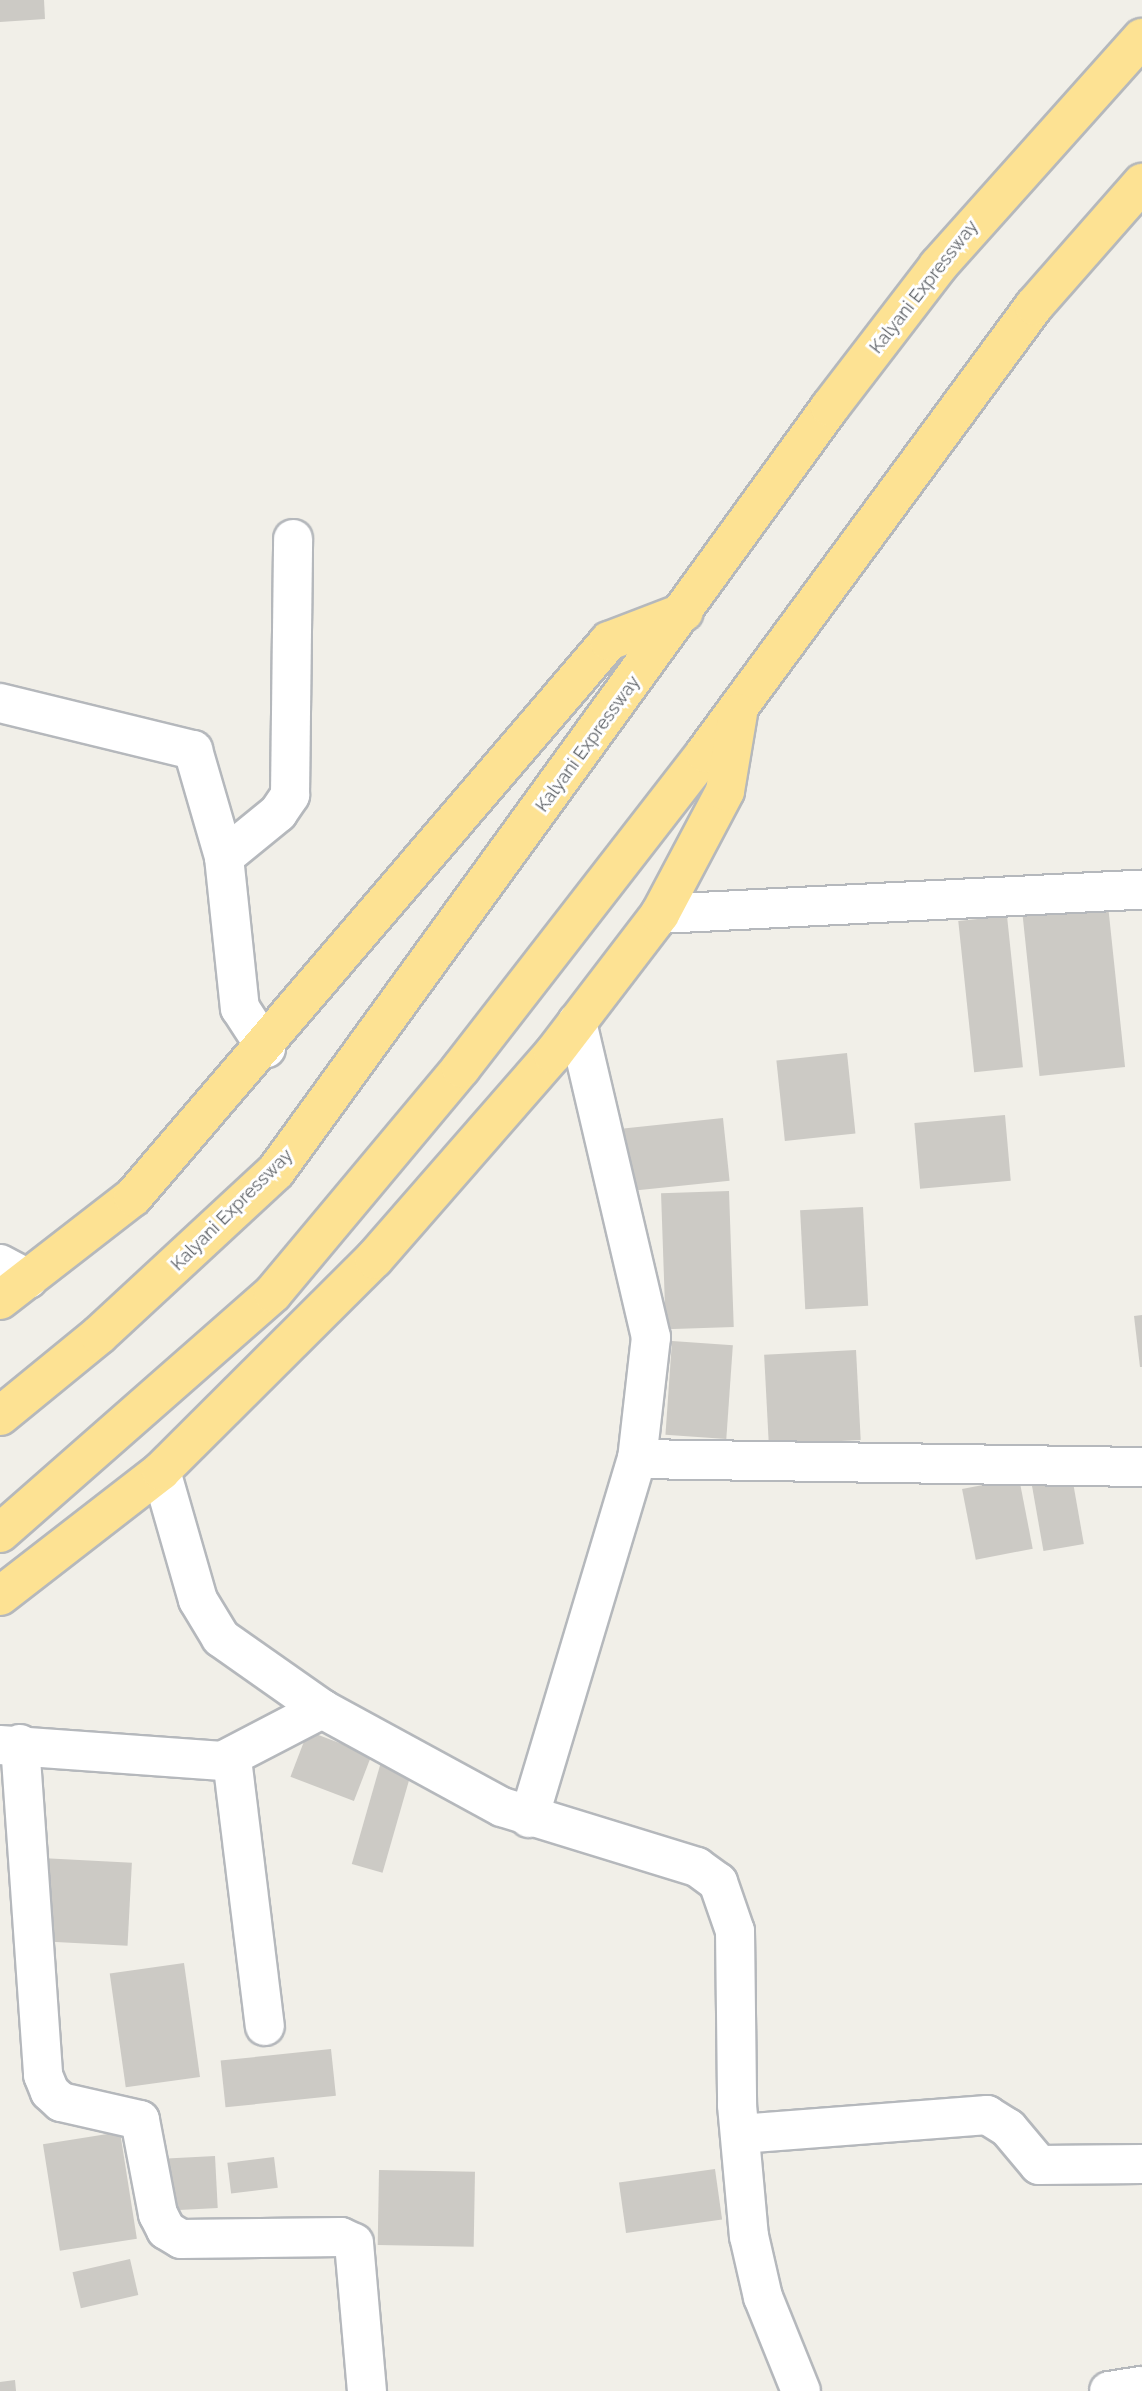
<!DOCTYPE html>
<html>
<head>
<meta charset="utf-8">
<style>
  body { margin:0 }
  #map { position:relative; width:1142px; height:2391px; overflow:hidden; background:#f1efe8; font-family:Raleway,sans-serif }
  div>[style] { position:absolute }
  .building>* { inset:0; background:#cccac5; transform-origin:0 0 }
  .roads { filter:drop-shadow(2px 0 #b5b8bc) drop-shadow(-2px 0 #b5b8bc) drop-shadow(0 2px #b5b8bc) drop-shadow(0 -2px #b5b8bc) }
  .minor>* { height:38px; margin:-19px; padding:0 19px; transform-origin:19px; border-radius:19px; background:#fff }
  .highway>* { height:38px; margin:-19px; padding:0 19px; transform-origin:19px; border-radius:19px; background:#fde293 }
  span { translate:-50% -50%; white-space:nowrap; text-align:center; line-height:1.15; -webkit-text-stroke:6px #fff; paint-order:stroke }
  .street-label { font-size:18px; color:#5f6368 }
</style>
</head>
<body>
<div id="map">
  <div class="building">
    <i style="clip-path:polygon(0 0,44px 0,45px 19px,0 22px)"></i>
    <i style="left:1108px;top:905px;width:163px;height:86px;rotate:84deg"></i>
    <i style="left:1007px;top:916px;width:152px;height:49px;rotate:84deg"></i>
    <i style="left:847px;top:1053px;width:81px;height:71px;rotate:84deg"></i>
    <i style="left:1005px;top:1115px;width:66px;height:91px;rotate:85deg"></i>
    <i style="left:723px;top:1118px;width:63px;height:100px;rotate:84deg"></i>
    <i style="left:729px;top:1191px;width:136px;height:68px;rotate:88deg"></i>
    <i style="left:863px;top:1207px;width:99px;height:63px;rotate:87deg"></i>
    <i style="clip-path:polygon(1142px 1315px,1142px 1367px,1140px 1367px,1134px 1316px)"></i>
    <i style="left:672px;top:1341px;width:61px;height:94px;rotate:4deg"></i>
    <i style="left:856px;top:1350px;width:90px;height:92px;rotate:87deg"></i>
    <i style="left:1071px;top:1471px;width:74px;height:41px;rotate:80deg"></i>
    <i style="left:1019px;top:1478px;width:72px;height:58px;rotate:79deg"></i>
    <i style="left:308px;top:1731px;width:68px;height:49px;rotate:21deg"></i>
    <i style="left:381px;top:1762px;width:32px;height:106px;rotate:16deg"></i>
    <i style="left:41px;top:1858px;width:91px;height:83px;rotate:3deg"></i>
    <i style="left:184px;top:1963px;width:115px;height:75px;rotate:82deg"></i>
    <i style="left:331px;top:2049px;width:47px;height:111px;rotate:84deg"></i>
    <i style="left:120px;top:2132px;width:108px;height:78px;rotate:81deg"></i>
    <i style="left:215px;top:2156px;width:52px;height:48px;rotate:87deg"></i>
    <i style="left:274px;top:2157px;width:31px;height:47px;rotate:83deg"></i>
    <i style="left:715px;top:2169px;width:51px;height:97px;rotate:82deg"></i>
    <i style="left:379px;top:2170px;width:96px;height:75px;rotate:1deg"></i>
    <i style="left:130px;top:2259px;width:37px;height:59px;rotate:77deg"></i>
    <i style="clip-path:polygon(15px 2380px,16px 2391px,0 2391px,0 2382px)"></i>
  </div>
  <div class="roads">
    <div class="minor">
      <i style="left:0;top:703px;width:199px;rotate:13.7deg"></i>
      <i style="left:193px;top:750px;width:111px;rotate:73.8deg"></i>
      <i style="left:224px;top:857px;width:152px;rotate:84deg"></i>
      <i style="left:240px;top:1008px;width:48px;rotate:57deg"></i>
      <i style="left:224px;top:857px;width:70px;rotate:-39.2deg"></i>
      <i style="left:278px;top:813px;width:22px;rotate:-56deg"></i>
      <i style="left:290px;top:795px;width:256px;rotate:-89.3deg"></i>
      <i style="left:660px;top:914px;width:483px;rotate:-2.9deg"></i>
      <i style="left:577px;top:1022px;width:324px;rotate:76.8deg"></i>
      <i style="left:651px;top:1337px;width:123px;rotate:96.5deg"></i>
      <i style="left:0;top:1264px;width:32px;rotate:28deg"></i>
      <i style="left:161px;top:1471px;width:134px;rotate:74deg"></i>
      <i style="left:198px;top:1600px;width:44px;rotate:58.8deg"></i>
      <i style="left:221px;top:1638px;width:123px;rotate:35.1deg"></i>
      <i style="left:322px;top:1709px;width:205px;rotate:28.6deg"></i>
      <i style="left:502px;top:1807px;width:204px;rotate:17.1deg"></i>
      <i style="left:697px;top:1867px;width:26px;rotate:36deg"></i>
      <i style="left:718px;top:1882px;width:52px;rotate:70.9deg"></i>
      <i style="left:735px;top:1931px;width:174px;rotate:89.3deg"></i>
      <i style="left:737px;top:2105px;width:132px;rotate:84.8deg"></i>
      <i style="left:749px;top:2236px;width:63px;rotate:77.1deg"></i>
      <i style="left:763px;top:2297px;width:101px;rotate:68deg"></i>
      <i style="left:20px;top:1744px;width:332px;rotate:86deg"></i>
      <i style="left:43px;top:2075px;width:18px;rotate:68deg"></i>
      <i style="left:50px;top:2092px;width:15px;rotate:42deg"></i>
      <i style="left:61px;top:2102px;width:81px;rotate:12.8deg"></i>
      <i style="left:140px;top:2120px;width:96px;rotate:79.2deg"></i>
      <i style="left:158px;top:2214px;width:18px;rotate:63deg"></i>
      <i style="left:166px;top:2230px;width:17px;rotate:31deg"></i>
      <i style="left:181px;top:2239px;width:160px;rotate:-0.7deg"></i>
      <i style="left:341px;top:2237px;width:14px;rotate:25deg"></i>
      <i style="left:354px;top:2243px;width:149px;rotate:85deg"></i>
      <i style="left:0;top:1745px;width:223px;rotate:4.1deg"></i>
      <i style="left:222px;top:1761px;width:113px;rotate:-27.5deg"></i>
      <i style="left:232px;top:1759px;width:269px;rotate:83deg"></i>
      <i style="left:529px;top:1818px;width:375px;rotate:-73.3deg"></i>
      <i style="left:637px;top:1459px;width:505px;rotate:0.91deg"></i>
      <i style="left:740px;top:2134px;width:248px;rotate:-4.4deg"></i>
      <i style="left:987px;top:2115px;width:25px;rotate:32deg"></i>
      <i style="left:1008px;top:2128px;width:48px;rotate:50deg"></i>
      <i style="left:1039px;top:2165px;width:103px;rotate:-0.6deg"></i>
      <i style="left:1109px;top:2391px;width:33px;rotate:-9deg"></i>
    </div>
    <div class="highway">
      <i style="left:0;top:1300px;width:168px;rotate:-37.8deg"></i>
      <i style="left:133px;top:1197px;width:732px;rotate:-49.43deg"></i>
      <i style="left:609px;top:641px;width:80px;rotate:-21.1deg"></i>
      <i style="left:0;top:1416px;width:128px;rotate:-39.3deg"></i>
      <i style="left:99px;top:1335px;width:241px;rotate:-42.8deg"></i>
      <i style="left:276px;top:1171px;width:944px;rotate:-54.05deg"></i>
      <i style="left:830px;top:407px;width:178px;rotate:-52.5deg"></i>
      <i style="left:938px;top:266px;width:306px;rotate:-48.2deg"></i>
      <i style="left:0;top:1533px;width:363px;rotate:-41.3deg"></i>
      <i style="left:273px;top:1293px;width:293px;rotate:-50.1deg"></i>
      <i style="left:461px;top:1068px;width:398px;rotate:-52.2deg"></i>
      <i style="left:705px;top:753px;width:555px;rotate:-53.65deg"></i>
      <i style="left:1034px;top:306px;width:164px;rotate:-48.7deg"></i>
      <i style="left:0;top:1596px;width:204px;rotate:-37.8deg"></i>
      <i style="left:161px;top:1471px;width:301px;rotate:-44.9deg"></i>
      <i style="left:374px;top:1259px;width:272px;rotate:-48.9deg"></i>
      <i style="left:553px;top:1054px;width:176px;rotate:-52.6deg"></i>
      <i style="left:660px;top:914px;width:139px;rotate:-62.1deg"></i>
      <i style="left:725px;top:791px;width:79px;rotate:-80.5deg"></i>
    </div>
  </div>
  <div class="street-label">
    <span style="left:924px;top:287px;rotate:-52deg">Kalyani Expressway</span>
    <span style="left:588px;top:744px;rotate:-54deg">Kalyani Expressway</span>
    <span style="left:232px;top:1210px;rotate:-45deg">Kalyani Expressway</span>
  </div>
</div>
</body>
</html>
